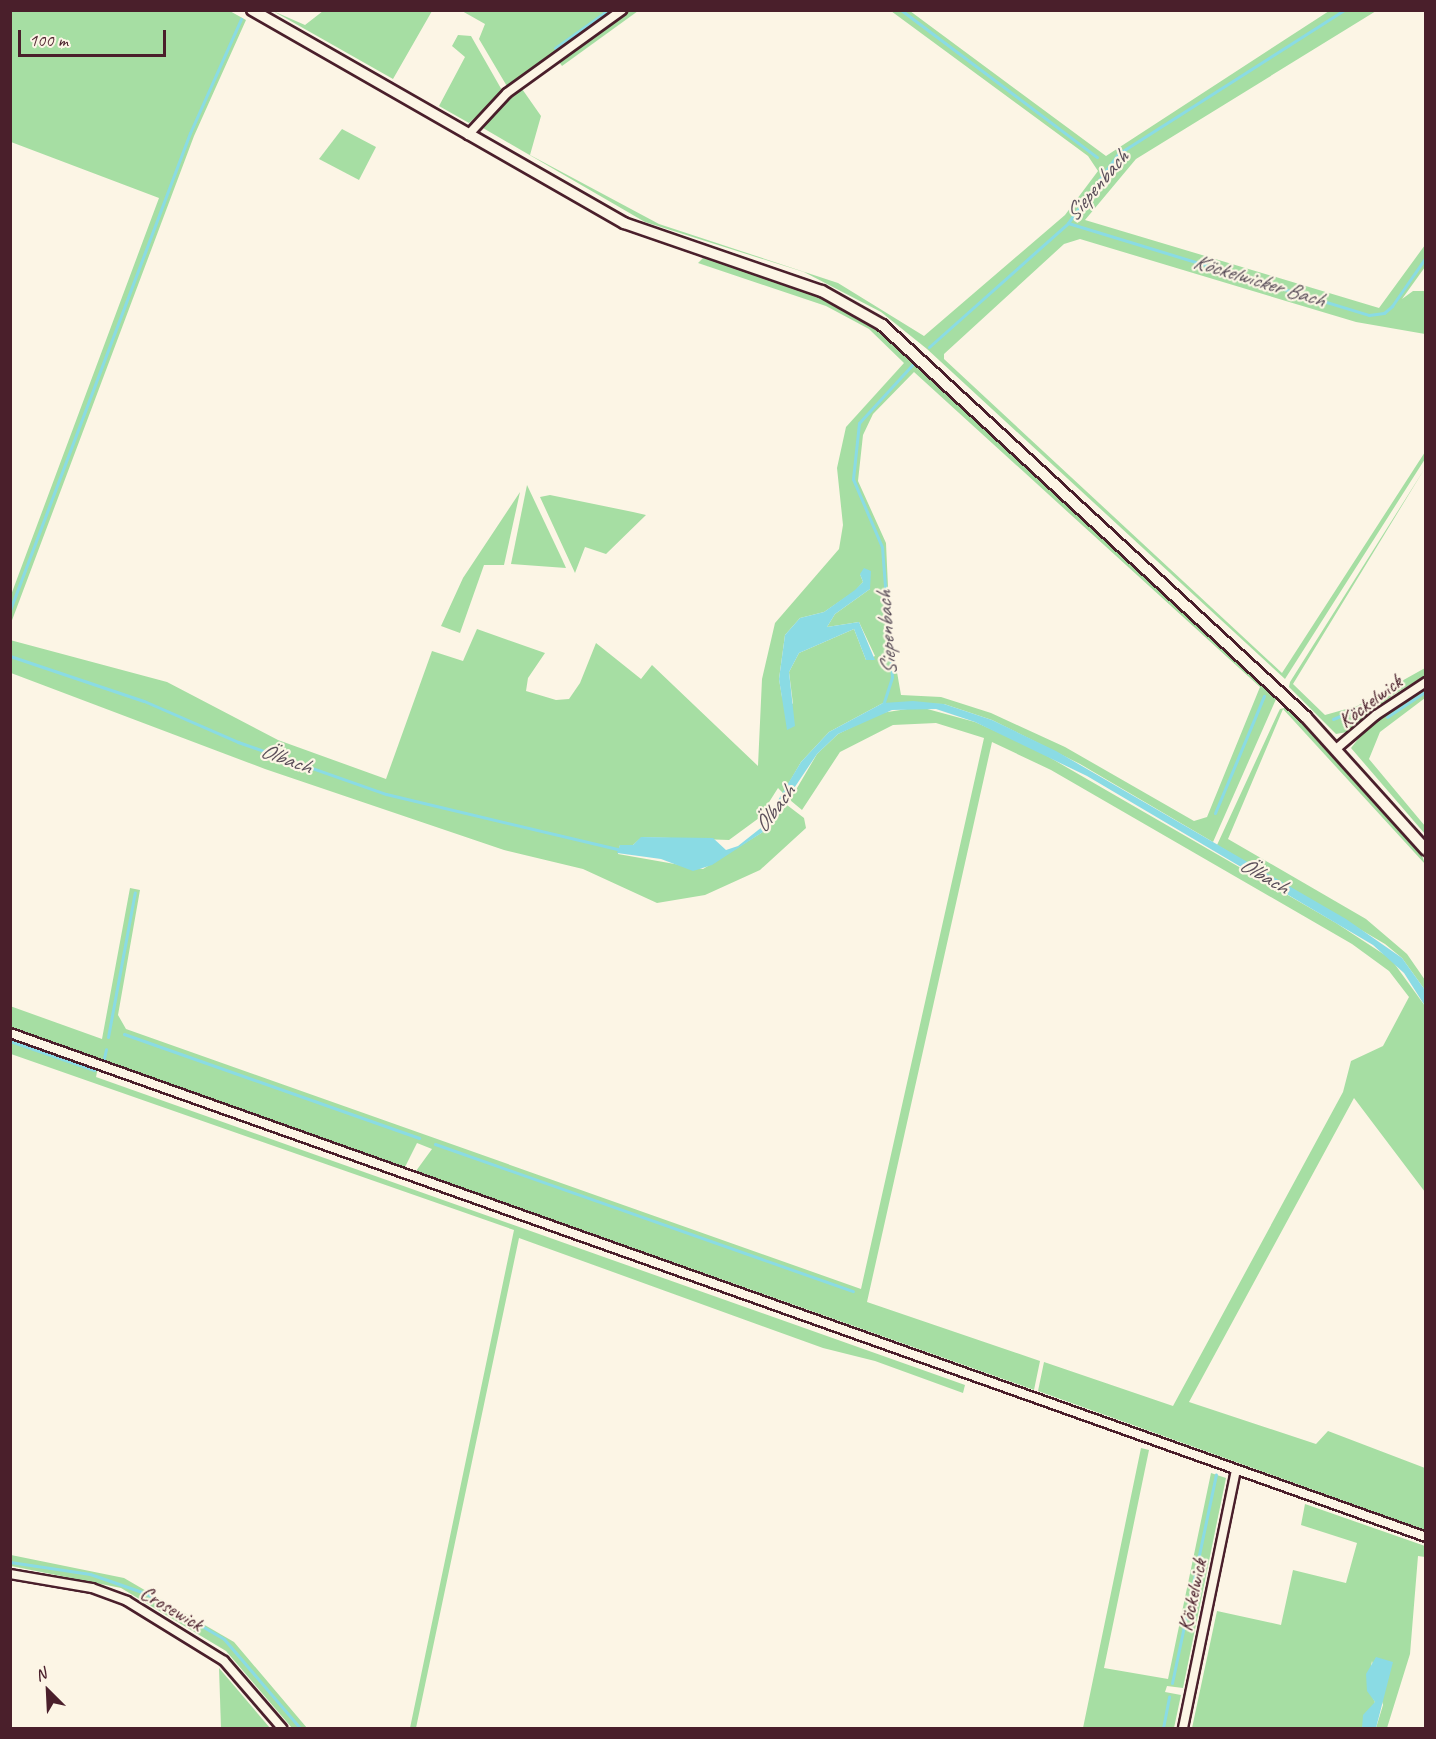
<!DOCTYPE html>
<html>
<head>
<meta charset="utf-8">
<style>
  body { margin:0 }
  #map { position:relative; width:1436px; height:1739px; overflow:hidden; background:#fcf5e5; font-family:Caveat,sans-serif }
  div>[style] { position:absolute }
  .green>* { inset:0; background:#a6dea3 }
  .water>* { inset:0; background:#8adbe4 }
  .stream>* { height:3px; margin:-1.5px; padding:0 1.5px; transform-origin:1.5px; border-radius:1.5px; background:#8adbe4 }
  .roads { filter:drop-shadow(2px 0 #4a1f2b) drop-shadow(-2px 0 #4a1f2b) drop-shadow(0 2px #4a1f2b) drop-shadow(0 -2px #4a1f2b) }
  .minor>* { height:8px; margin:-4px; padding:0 4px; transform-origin:4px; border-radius:4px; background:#fcf5e5 }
  .secondary>* { height:10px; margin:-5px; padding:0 5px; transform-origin:5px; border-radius:5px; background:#fcf5e5 }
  span { translate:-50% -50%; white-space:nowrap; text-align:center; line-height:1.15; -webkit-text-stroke:4.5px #fcf5e5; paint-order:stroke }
  .street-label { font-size:21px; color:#4a1f2b }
  .water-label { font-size:22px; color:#5a4e59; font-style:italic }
  .frame { position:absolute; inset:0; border:12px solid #4a1f2b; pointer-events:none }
  .north { position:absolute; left:18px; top:1661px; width:60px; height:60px; -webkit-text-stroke:4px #fcf5e5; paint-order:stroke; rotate:336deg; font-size:16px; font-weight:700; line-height:24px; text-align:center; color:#4a1f2b }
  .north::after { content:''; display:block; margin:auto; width:21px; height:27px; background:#4a1f2b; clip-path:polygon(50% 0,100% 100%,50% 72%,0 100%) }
  .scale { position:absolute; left:18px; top:30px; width:148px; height:27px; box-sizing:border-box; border:3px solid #4a1f2b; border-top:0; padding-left:8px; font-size:18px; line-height:21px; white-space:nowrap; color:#4a1f2b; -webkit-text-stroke:4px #fcf5e5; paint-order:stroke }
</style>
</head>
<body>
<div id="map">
  <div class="green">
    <i style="clip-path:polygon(11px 10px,228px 10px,246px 20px,194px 136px,11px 623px,11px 595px,159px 198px,11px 142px)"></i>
    <i style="clip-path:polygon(273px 11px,305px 25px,323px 11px,432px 11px,393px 79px)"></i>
    <i style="clip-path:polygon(462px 11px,618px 11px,508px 88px,479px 39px,485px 24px)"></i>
    <i style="clip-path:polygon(626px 11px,638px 11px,562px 66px,557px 59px)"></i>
    <i style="clip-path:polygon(891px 11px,910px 11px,1106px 156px,1329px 11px,1376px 11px,1136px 159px,1085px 220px,1379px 308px,1425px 245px,1425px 267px,1402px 299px,1413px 291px,1425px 291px,1425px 334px,1356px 322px,1080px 239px,1064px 244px,944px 354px,944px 359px,1282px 673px,1425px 452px,1425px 459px,1285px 679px,927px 349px,881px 312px,804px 272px,645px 222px,483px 128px,483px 120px,520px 86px,541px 116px,530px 155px,659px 224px,838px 283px,924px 336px,1065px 215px,1098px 171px,1088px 156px)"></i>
    <i style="clip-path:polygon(458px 35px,471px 36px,503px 92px,469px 123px,439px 106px,465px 57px,452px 46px)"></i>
    <i style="clip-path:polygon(342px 129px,376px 147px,359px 180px,319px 159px)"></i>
    <i style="clip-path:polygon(evenodd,703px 258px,810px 290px,871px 324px,1277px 697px,1213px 842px,1080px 764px,992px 720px,944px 704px,883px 703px,829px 732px,801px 762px,783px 793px,778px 788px,759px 818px,729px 840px,642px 837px,633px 845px,620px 845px,618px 854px,703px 869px,766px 830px,787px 805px,804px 818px,806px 828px,760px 870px,705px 895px,657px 903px,583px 869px,504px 850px,265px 769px,11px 673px,10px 640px,167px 682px,278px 740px,386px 779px,432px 651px,463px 661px,477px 629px,545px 653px,528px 678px,526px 691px,556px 700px,569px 699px,580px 683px,596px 643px,641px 679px,652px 665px,758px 766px,762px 679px,775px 623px,839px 549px,843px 525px,837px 468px,846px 427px,904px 363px,869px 329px,826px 306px,698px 263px,703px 258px,914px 372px,1260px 687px,1207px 817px,1194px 821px,1065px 747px,991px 713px,941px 697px,901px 695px,890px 632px,886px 543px,858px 481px,863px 435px,873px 414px,914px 372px,703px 258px,860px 574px,870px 589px,835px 614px,827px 627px,859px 622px,875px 656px,866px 660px,854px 629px,799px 653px,789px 672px,793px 704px,782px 697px,779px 679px,785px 635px,800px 618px,824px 612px,855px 591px,863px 582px,860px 574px)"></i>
    <i style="clip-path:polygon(1425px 468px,1293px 684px,1325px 715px,1357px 706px,1425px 668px,1425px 676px,1393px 695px,1347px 732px,1336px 734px,1289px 687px,1290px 682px)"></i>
    <i style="clip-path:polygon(527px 485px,562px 559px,566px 568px,511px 564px)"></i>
    <i style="clip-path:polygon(520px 492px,504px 565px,484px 565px,460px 633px,441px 626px,463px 578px)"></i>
    <i style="clip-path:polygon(550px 495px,633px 512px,646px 515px,606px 554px,585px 547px,575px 573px,540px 497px)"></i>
    <i style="clip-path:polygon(1425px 686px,1425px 698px,1380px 732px,1369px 759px,1425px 826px,1425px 834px,1351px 748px,1370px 724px)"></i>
    <i style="clip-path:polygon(920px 707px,975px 722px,1035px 749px,1336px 923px,1391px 959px,1425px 1006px,1425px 1192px,1354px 1098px,1189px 1402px,1316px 1444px,1328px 1431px,1425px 1468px,1425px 1530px,1038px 1391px,1044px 1362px,1173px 1406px,1343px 1092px,1351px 1061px,1383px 1046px,1409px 997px,1389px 971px,1352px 944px,1051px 770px,992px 742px,867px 1302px,1040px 1361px,1034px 1390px,416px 1171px,432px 1149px,417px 1143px,405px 1167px,11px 1027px,10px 1006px,102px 1039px,130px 888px,140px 890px,118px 1015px,126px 1029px,861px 1289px,984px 738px,936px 723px,893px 725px,840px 752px,802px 810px,790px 800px,817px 754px,838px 734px,881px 713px)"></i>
    <i style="clip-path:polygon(1289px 707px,1420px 850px,1425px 864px,1283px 709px,1228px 839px,1366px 919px,1407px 954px,1425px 980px,1425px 990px,1402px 958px,1385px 944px,1217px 845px,1278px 713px,1280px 709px)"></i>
    <i style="clip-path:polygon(11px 1036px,98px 1067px,96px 1077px,965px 1385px,963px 1393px,875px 1361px,823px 1348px,519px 1238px,416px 1728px,410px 1728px,514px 1230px,11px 1054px)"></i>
    <i style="clip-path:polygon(1141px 1448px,1149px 1450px,1104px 1668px,1168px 1679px,1211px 1473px,1226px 1478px,1183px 1688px,1167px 1686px,1165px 1692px,1181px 1695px,1174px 1728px,1083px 1728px)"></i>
    <i style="clip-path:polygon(1305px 1504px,1425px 1546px,1425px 1557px,1418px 1556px,1410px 1654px,1387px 1728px,1376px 1728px,1383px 1705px,1372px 1661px,1367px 1688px,1375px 1702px,1362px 1728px,1192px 1728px,1217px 1611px,1281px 1625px,1293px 1570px,1346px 1583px,1357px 1543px,1301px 1525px)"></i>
    <i style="clip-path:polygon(11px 1555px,124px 1578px,234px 1642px,307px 1728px,292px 1728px,226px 1651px,121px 1588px,11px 1566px)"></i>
    <i style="clip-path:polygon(219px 1668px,270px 1728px,221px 1728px)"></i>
  </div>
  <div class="water">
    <i style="clip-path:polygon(864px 568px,871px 571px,870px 589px,835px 614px,827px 627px,859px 622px,875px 660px,866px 660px,854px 629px,799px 653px,789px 672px,795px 726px,787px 730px,779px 679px,785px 635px,800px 618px,824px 612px,855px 590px,863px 582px,860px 574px)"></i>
    <i style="clip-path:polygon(913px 701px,944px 704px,992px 720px,1056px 751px,1346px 919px,1402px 958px,1425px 990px,1425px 1006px,1404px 973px,1373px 945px,1087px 776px,975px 722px,936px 709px,892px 710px,838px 734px,817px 754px,766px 830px,712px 865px,693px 871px,661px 859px,617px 853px,620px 845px,633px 845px,641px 837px,713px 838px,726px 850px,738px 846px,762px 827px,801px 762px,829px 732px,883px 703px)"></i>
    <i style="clip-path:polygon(1376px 1657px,1393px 1662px,1376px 1728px,1362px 1728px,1363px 1715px,1375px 1702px,1367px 1691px,1366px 1674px)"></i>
  </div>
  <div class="stream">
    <i style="left:901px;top:10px;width:245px;rotate:36.9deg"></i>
    <i style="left:555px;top:48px;width:65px;rotate:-35.6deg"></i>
    <i style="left:1068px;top:223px;width:315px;rotate:17deg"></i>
    <i style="left:1369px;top:315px;width:15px;rotate:-8deg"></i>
    <i style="left:1384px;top:313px;width:11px;rotate:-41deg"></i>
    <i style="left:1392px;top:306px;width:60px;rotate:-55.2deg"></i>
    <i style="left:929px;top:347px;width:186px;rotate:-41.7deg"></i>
    <i style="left:1068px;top:223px;width:85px;rotate:-54.1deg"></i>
    <i style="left:1118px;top:154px;width:268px;rotate:-32.5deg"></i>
    <i style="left:10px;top:610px;width:510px;rotate:-69.33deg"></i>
    <i style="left:190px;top:133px;width:125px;rotate:-65.9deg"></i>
    <i style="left:10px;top:656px;width:141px;rotate:18.6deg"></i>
    <i style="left:144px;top:701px;width:103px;rotate:23.6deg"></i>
    <i style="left:238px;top:742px;width:157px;rotate:19.4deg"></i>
    <i style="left:386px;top:794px;width:242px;rotate:13.4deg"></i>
    <i style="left:883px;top:705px;width:29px;rotate:-72deg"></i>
    <i style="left:892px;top:677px;width:130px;rotate:-94.4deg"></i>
    <i style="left:882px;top:547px;width:74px;rotate:-113.1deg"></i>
    <i style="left:853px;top:479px;width:56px;rotate:-83.9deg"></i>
    <i style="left:859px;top:423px;width:79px;rotate:-47.6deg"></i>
    <i style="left:1387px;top:717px;width:47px;rotate:-33.7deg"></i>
    <i style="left:1333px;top:719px;width:46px;rotate:-23.2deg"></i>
    <i style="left:1215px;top:813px;width:127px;rotate:-67.3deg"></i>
    <i style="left:124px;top:1034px;width:313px;rotate:19.4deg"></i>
    <i style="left:108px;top:1037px;width:147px;rotate:-79.5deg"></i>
    <i style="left:10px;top:1041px;width:89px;rotate:19deg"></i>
    <i style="left:104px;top:1058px;width:9px;rotate:-77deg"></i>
    <i style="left:435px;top:1144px;width:443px;rotate:19.4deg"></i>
    <i style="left:10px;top:1562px;width:81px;rotate:8.5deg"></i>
    <i style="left:90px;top:1574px;width:58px;rotate:19.1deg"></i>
    <i style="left:145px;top:1593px;width:91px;rotate:30.2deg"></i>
    <i style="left:224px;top:1639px;width:117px;rotate:49.5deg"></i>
    <i style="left:1172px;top:1683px;width:213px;rotate:-78.1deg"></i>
    <i style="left:1163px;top:1728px;width:32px;rotate:-79deg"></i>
  </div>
  <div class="roads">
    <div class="minor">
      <i style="left:468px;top:135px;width:57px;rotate:-47.1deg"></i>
      <i style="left:507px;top:93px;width:142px;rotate:-35.8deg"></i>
      <i style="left:1336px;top:749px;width:52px;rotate:-40.4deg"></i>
      <i style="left:1376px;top:715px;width:60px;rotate:-33.4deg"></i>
      <i style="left:10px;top:1033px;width:1503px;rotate:19.59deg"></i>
      <i style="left:10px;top:1574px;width:83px;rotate:9.7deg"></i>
      <i style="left:92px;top:1588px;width:37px;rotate:20deg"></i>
      <i style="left:127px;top:1601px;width:114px;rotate:31.7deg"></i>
      <i style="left:224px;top:1661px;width:89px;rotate:49.1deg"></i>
      <i style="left:1183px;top:1728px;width:263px;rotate:-78.4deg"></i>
    </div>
    <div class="secondary">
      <i style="left:252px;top:10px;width:429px;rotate:29.8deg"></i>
      <i style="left:624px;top:223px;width:209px;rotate:19deg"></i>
      <i style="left:822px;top:291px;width:69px;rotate:29.5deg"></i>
      <i style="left:882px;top:325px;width:577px;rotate:42.75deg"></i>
      <i style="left:1306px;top:717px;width:179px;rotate:47.9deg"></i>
    </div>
  </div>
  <div class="street-label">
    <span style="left:1370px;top:701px;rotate:-37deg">Köckelwick</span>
    <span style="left:1192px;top:1595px;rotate:-78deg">Köckelwick</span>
    <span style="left:172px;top:1608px;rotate:31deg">Crosewick</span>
  </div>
  <div class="water-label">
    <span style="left:1097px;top:186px;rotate:-50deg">Siepenbach</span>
    <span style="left:1259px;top:281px;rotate:17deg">Köckelwicker Bach</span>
    <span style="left:887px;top:633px;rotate:-94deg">Siepenbach</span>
    <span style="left:286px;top:759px;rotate:20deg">Ölbach</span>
    <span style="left:775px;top:809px;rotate:-53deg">Ölbach</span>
    <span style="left:1264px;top:876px;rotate:30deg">Ölbach</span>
  </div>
  <div class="frame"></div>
  <div class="north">N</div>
  <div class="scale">100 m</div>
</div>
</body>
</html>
